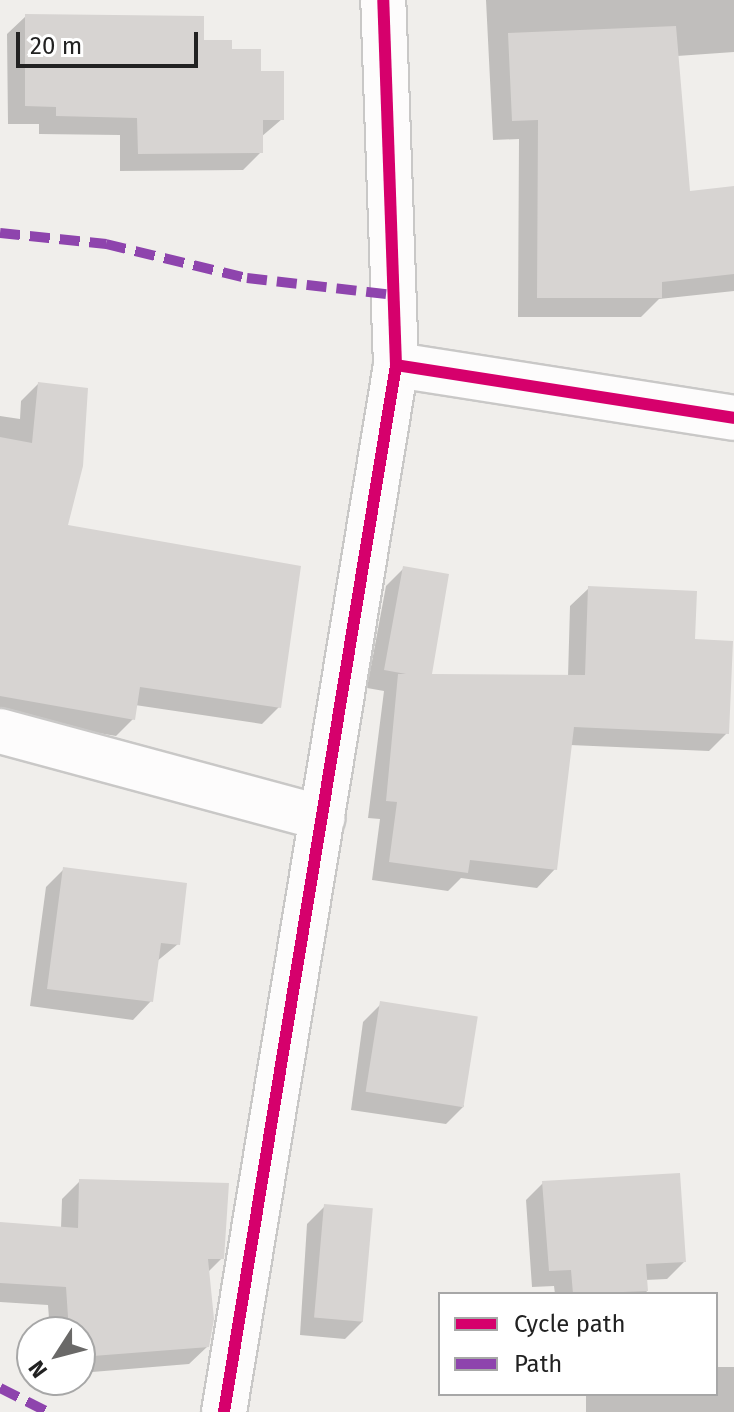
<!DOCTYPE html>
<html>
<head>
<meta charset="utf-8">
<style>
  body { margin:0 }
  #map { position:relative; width:734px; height:1412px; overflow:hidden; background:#f0eeeb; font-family:"Fira Sans",sans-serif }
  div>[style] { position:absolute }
  .shadow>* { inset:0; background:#0003 }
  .building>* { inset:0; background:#d7d4d2; transform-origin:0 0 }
  .roads { filter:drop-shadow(2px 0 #c9c8c7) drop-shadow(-2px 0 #c9c8c7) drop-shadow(0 2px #c9c8c7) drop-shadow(0 -2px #c9c8c7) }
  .street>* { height:44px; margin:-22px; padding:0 22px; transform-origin:22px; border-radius:22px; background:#fdfcfc }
  .quiet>* { height:10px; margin-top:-5px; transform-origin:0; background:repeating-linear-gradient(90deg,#8e44ad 0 20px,transparent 0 30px) }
  .cycleway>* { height:12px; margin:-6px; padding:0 6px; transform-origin:6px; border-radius:6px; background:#d6006c }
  span { translate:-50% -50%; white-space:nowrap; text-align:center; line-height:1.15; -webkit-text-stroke:7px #fff; paint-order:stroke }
  .legend { position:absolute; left:438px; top:1292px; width:280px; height:104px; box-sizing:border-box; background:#fff; border:2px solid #a7a7a7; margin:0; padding:10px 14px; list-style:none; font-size:24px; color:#222 }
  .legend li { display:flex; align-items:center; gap:16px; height:40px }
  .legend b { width:40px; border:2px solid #a7a7a7 }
  .north { position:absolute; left:16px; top:1316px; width:80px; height:80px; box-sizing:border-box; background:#fff; border:2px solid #a7a7a7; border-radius:50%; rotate:234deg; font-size:22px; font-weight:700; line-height:32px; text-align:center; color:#222 }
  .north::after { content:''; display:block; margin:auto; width:28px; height:36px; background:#6a6968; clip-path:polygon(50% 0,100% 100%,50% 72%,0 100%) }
  .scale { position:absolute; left:16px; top:32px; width:182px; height:36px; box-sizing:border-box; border:4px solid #222; border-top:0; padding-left:10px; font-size:24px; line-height:28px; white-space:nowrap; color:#222; -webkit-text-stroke:6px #fff; paint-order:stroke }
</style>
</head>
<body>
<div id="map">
  <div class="shadow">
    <i style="clip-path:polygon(486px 0,734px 0,734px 52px,677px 56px,689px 194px,734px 188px,734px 291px,659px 299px,641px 317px,518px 317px,519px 139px,493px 140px)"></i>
    <i style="clip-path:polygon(26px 16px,230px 50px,259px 73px,282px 119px,261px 137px,261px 152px,243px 170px,120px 171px,120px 135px,39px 134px,39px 124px,8px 124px,7px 34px)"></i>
    <i style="clip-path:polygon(38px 384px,66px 526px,279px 707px,262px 724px,135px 705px,133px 719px,116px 736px,0 716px,0 416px,20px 419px,21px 401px)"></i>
    <i style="clip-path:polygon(404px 568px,430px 676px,568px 677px,570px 606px,589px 588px,693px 641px,727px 733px,709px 751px,570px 745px,555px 869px,537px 888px,461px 878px,448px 891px,372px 880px,380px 819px,368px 818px,384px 691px,367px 688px,386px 586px)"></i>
    <i style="clip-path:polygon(64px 869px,178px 944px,156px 962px,151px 1001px,133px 1020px,30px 1006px,46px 887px)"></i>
    <i style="clip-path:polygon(381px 1004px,464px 1106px,446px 1124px,351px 1110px,363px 1022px)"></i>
    <i style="clip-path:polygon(80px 1181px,222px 1258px,207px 1273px,208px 1346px,189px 1364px,80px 1373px,80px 1332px,50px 1332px,48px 1305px,0 1302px,0 1224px,61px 1228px,62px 1199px)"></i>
    <i style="clip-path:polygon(543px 1183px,684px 1262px,667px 1279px,645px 1280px,647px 1294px,555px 1294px,554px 1286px,532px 1287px,526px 1200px)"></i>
    <i style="clip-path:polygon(325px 1206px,363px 1321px,345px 1339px,300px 1335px,307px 1224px)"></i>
    <i style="clip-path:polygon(716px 1367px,734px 1367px,734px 1412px,586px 1412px,586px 1394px,716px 1394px)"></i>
  </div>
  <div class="building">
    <i style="clip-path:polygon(25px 14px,204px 16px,204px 40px,232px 40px,232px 49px,261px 49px,261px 71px,284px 71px,284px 120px,263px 120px,263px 153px,138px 154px,137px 118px,56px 116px,56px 107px,25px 106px)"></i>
    <i style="clip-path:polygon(676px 26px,690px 191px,734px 186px,734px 274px,662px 282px,662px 298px,537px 298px,538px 120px,512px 121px,508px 33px)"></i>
    <i style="clip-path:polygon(38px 382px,88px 388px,83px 466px,68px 525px,301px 566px,281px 708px,140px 687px,135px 720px,0 696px,0 437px,32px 443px)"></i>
    <i style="clip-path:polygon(403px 566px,449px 574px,432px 674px,585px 675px,588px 586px,697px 591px,695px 639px,733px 641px,729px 734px,574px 727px,557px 870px,470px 860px,468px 873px,389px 862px,397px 802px,386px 801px,398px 674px,406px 674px,384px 670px)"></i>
    <i style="clip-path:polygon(63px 867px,187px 883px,180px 945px,161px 943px,153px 1002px,47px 989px)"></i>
    <i style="left:380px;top:1001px;width:99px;height:92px;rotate:9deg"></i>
    <i style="clip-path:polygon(680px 1173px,686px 1262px,646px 1264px,648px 1291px,573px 1294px,571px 1270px,549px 1271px,542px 1181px)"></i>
    <i style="clip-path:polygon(79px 1179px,229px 1183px,224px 1259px,208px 1259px,214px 1319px,209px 1347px,80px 1357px,80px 1332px,69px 1332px,66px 1287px,0 1283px,0 1222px,78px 1228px)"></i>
    <i style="left:324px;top:1204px;width:49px;height:114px;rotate:5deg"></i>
  </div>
  <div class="roads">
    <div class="street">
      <i style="left:396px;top:365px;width:342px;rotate:8.9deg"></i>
      <i style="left:0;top:731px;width:334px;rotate:15.1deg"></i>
      <i style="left:224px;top:1412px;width:1061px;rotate:-80.67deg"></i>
      <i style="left:396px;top:365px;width:365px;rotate:-92deg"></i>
    </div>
  </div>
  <div class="quiet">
    <i style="left:0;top:233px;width:107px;rotate:5.9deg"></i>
    <i style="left:106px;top:244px;width:145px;rotate:13.6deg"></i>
    <i style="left:247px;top:278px;width:149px;rotate:6.6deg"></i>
    <i style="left:0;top:1388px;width:54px;rotate:26.6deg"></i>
  </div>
  <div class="cycleway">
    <i style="left:396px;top:365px;width:342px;rotate:8.9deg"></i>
    <i style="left:224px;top:1412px;width:1061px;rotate:-80.67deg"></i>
    <i style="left:396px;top:365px;width:365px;rotate:-92deg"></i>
  </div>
  <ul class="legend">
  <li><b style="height:10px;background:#d6006c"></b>Cycle path</li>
  <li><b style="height:10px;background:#8e44ad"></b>Path</li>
  </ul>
  <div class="north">N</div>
  <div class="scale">20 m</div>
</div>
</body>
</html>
